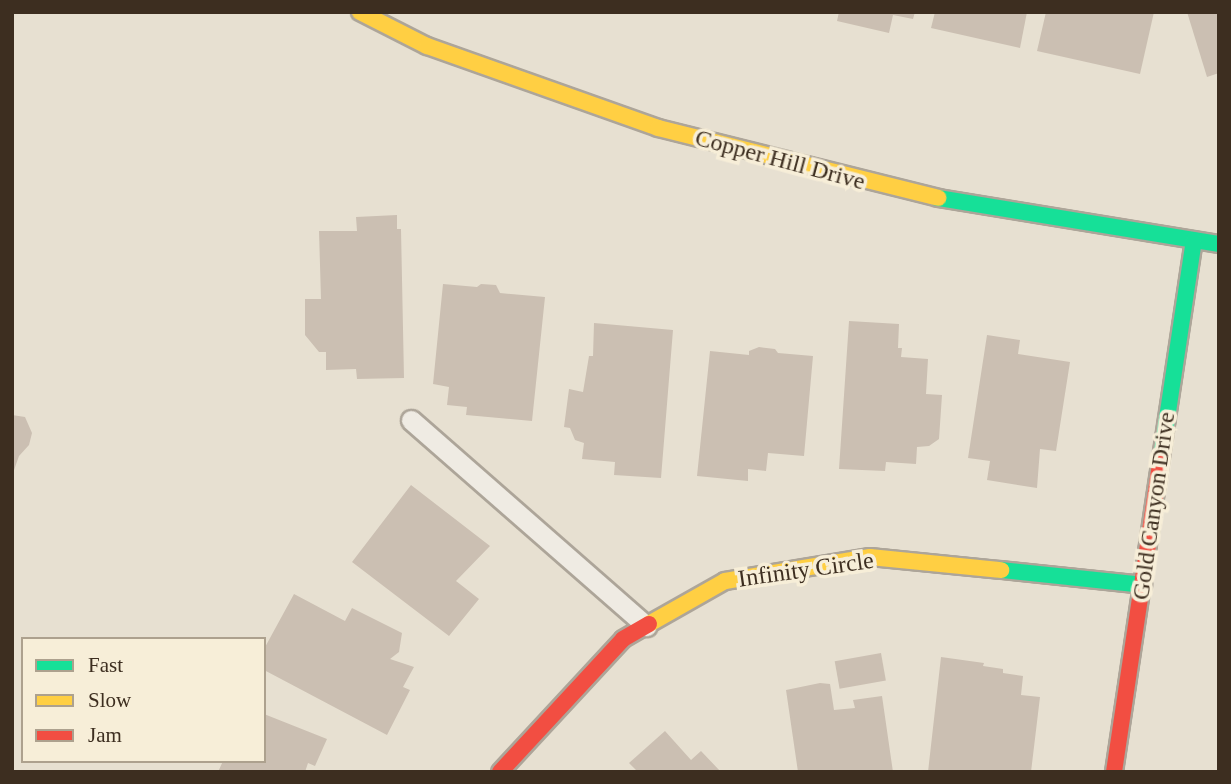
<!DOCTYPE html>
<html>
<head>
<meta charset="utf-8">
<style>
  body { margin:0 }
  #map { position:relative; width:1231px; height:784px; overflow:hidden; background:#e7e0d1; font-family:Georgia,serif }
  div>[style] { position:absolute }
  .building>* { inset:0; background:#cbbfb2; transform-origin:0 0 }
  .roads { filter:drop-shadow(2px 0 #ada599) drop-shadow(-2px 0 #ada599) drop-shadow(0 2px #ada599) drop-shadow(0 -2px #ada599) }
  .lane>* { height:19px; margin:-9.5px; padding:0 9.5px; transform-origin:9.5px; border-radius:9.5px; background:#efebe3 }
  .fast>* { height:16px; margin:-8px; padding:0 8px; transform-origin:8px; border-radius:8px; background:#16e098 }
  .slow>* { height:16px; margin:-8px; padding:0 8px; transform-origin:8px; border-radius:8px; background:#ffcf43 }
  .jam>* { height:16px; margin:-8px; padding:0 8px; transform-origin:8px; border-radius:8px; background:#f24e42 }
  span { translate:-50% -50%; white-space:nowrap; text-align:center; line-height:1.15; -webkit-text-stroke:7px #f7eed8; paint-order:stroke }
  .street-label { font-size:24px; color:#3d2e20 }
  .frame { position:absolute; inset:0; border:14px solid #3d2e20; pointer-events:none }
  .legend { position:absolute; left:21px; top:637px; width:245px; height:126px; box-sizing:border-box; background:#f7eed8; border:2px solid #ada18e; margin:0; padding:9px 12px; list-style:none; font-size:21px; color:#3d2e20 }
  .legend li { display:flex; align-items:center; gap:14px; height:35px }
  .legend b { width:35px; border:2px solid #ada18e }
</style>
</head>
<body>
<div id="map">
  <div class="building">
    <i style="clip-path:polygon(839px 12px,915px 12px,913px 19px,893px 15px,889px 33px,837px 21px)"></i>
    <i style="clip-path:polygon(935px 12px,1027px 12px,1020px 48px,931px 28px)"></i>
    <i style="clip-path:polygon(1046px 12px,1154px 12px,1140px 74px,1037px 51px)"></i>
    <i style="clip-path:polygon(1187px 12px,1219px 12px,1219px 73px,1207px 77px)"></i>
    <i style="clip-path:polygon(397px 215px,397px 229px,401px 229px,404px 378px,357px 379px,356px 369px,326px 370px,326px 352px,319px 352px,305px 335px,305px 299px,321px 299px,319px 231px,357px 231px,356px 217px)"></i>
    <i style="clip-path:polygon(443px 284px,477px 287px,481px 284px,496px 285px,500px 293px,545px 297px,532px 421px,466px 415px,467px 407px,447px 405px,449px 387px,433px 384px)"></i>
    <i style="clip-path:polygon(849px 321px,899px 324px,898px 348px,902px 348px,901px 357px,928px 359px,926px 394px,942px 395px,939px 439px,929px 446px,917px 447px,916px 464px,886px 462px,885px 471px,839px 469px)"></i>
    <i style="clip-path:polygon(594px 323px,673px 330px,661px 478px,614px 475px,615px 462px,582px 459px,584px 443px,575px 440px,570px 428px,564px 427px,569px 389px,583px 392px,589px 356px,593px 356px)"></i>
    <i style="clip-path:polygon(987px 335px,1020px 340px,1018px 354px,1070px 362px,1056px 451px,1040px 449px,1037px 488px,987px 480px,990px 461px,968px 458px)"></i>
    <i style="clip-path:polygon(759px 347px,775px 349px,778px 353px,813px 356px,804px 456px,768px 453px,766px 471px,748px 469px,748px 481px,697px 476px,710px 351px,749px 355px,749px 351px)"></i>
    <i style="clip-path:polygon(12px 415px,25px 417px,32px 433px,29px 445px,19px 456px,13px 473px)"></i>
    <i style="clip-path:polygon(411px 485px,490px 546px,456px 581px,479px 599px,449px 636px,352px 562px)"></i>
    <i style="clip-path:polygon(294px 594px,345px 621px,352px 608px,402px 633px,399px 652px,390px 659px,414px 667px,403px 687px,410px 690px,387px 735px,264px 670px,264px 649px)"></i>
    <i style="left:881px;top:653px;width:28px;height:47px;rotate:80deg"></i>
    <i style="clip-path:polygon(941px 657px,984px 663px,983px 666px,1003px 669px,1003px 673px,1023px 676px,1021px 695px,1040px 697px,1031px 772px,928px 772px)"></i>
    <i style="clip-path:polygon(820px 683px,830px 684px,834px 710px,855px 708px,853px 700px,882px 696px,893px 772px,798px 772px,786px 690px)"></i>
    <i style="clip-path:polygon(264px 714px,327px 739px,315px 766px,308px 763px,305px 772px,218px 772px,223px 761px,264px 761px)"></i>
    <i style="clip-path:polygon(665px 731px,691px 760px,701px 751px,721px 772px,638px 772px,629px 763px)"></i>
  </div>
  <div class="roads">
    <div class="lane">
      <i style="left:411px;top:420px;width:313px;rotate:41.2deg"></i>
    </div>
    <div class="fast">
      <i style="left:938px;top:198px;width:285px;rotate:9.3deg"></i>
      <i style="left:1161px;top:458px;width:220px;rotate:-81.4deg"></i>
      <i style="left:1001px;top:570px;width:143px;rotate:6deg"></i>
    </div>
    <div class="slow">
      <i style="left:360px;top:12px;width:75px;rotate:26.9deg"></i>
      <i style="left:427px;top:46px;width:245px;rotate:19.5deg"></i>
      <i style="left:658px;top:128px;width:289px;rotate:14deg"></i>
      <i style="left:649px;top:624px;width:87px;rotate:-29.5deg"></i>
      <i style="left:725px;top:581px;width:147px;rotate:-9.4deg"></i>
      <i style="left:870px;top:557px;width:132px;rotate:5.7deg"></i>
    </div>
    <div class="jam">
      <i style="left:500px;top:772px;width:181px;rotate:-47.2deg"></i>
      <i style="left:623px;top:639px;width:30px;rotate:-30deg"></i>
      <i style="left:1114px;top:772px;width:317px;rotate:-81.5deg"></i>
    </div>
  </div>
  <div class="street-label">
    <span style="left:780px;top:160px;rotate:15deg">Copper Hill Drive</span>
    <span style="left:1154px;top:506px;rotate:-82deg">Gold Canyon Drive</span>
    <span style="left:806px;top:570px;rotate:-8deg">Infinity Circle</span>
  </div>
  <div class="frame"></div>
  <ul class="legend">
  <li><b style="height:9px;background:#16e098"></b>Fast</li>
  <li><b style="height:9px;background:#ffcf43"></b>Slow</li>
  <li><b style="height:9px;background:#f24e42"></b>Jam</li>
  </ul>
</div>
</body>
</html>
